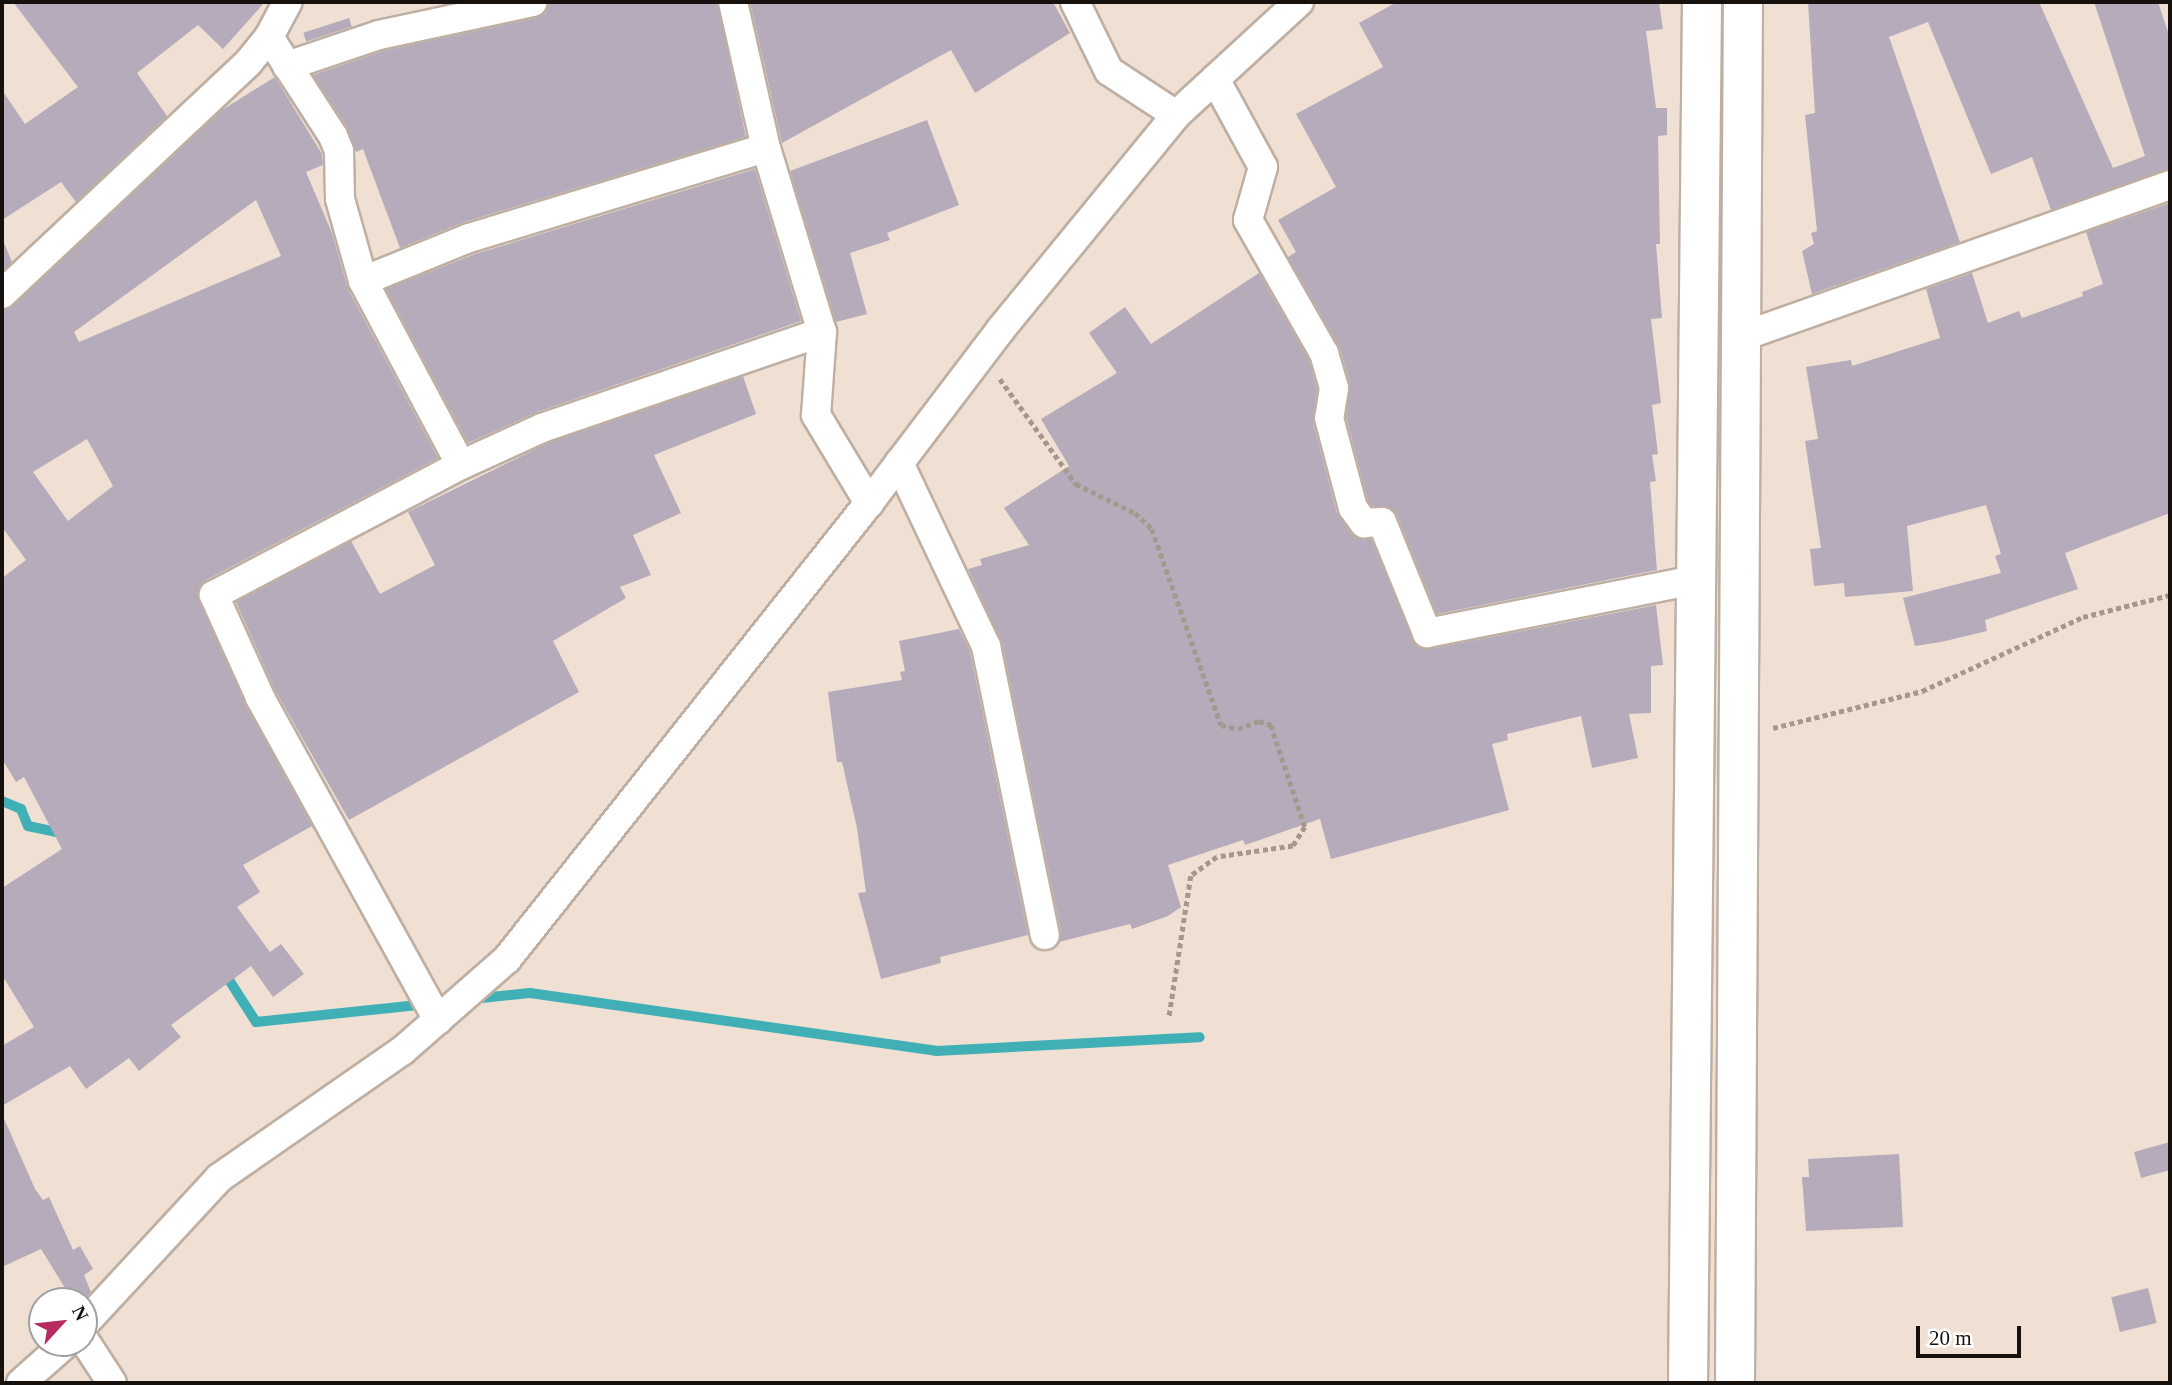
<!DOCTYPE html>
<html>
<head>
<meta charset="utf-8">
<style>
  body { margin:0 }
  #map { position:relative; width:2172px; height:1385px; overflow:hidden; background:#f0e0d3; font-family:"Times New Roman",serif }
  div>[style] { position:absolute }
  .stream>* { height:10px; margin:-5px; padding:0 5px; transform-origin:5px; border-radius:5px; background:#41b0b6 }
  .building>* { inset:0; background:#b5abba; transform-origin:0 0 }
  .path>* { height:4.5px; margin-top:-2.25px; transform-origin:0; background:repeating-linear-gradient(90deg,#a4988e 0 5px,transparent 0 8.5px) }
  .roads { filter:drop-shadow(2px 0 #beafa2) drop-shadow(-2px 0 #beafa2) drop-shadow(0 2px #beafa2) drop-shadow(0 -2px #beafa2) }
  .street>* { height:28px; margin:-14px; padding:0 14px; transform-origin:14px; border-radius:14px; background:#fff }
  .primary>* { height:38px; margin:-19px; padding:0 19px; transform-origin:19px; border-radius:19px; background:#fff }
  span { translate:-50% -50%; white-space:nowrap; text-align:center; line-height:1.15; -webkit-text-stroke:6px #fff; paint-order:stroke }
  .frame { position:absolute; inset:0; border:4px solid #16110d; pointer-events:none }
  .north { position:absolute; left:28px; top:1287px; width:70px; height:70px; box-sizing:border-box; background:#fff; border:2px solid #a2a09e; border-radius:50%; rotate:63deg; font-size:19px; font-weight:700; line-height:28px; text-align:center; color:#16110d }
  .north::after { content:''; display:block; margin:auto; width:24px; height:32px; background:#b72b62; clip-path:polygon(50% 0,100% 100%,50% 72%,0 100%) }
  .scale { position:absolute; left:1916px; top:1326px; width:105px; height:32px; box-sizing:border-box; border:4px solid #16110d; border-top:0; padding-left:9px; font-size:21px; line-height:24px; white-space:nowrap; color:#16110d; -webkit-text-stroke:5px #fff; paint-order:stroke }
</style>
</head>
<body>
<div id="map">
  <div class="stream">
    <i style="left:2px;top:801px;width:21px;rotate:23deg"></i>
    <i style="left:21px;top:809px;width:18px;rotate:68deg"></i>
    <i style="left:28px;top:826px;width:38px;rotate:12deg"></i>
    <i style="left:222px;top:969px;width:63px;rotate:57.3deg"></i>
    <i style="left:256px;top:1022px;width:173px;rotate:-6deg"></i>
    <i style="left:472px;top:999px;width:58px;rotate:-5.9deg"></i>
    <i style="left:530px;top:993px;width:410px;rotate:8.1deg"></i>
    <i style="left:936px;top:1051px;width:264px;rotate:-3deg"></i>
  </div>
  <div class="building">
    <i style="clip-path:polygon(13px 2px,265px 2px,223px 49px,198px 25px,137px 73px,167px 116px,76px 202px,61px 182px,2px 220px,2px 90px,25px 124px,78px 87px)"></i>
    <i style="clip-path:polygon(549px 2px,717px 2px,746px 137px,464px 222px,400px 248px,363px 149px,356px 152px,347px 127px,313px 75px,383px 51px,536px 18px,545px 14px)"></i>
    <i style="clip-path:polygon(750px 2px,1053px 2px,1070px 33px,975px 93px,951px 50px,782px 143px)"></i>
    <i style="clip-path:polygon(1397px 2px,1659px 2px,1663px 29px,1646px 31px,1656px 108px,1667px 108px,1667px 135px,1658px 136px,1660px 244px,1656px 244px,1662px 318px,1651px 319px,1661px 403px,1652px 405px,1658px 454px,1652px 455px,1656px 481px,1650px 482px,1657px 570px,1437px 614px,1397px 515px,1390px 508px,1372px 506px,1368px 501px,1346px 417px,1350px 384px,1340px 348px,1288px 257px,1296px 252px,1278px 220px,1336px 187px,1296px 114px,1383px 67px,1359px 23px)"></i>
    <i style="clip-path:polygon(1808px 2px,2039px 2px,2113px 168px,2145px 156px,2094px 2px,2158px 2px,2170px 38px,2170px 169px,2051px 210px,2032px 157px,1991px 174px,1928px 22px,1889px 37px,1960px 242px,1812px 294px,1802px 251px,1814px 244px,1811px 233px,1817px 231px,1805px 115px,1815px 113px)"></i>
    <i style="left:349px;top:18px;width:9px;height:48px;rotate:72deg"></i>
    <i style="clip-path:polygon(evenodd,275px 77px,322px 154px,323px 165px,306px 172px,332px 233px,348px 289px,438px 458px,206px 580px,198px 593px,245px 704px,312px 826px,243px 865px,260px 892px,237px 907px,270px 952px,281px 944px,304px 974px,273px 997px,251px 966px,171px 1025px,181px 1037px,139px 1071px,129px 1058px,86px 1089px,70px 1066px,2px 1106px,2px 1046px,34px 1027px,2px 975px,2px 888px,62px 849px,24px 777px,16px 782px,2px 759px,2px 578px,26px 560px,2px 527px,2px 310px,13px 306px,222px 110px,275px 77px,256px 200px,281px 256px,79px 342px,74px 332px,256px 200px,275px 77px,87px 439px,113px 486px,68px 521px,33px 472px,87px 439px)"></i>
    <i style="clip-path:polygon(927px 120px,959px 205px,887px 233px,890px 240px,850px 253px,867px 314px,836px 322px,790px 171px)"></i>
    <i style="clip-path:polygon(755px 169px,801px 321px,537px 412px,468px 443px,386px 289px,475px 254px)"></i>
    <i style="clip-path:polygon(2170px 203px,2170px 513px,2065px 553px,2078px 589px,1985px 620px,1987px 631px,1941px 642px,1915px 646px,1903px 598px,2001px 573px,1995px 556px,2001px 554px,1986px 505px,1907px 526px,1913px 591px,1845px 597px,1844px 583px,1814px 586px,1810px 549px,1821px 548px,1805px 441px,1818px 439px,1806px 367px,1851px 360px,1852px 366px,1940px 338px,1926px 289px,1972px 273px,1988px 323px,2019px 311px,2022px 318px,2083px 296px,2082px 292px,2103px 284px,2086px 232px)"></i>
    <i style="clip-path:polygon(2px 238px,12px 262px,2px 271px)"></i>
    <i style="clip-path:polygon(1259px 273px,1309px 360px,1317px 389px,1313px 422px,1337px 513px,1356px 538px,1371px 539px,1416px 646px,1430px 649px,1656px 605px,1663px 665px,1651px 666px,1651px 713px,1629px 714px,1638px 758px,1592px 768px,1581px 716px,1507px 734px,1508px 740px,1492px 744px,1509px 810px,1331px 859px,1320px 819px,1245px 845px,1243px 840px,1168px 865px,1181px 907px,1168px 916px,1132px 929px,1130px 924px,1059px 942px,1061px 932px,1002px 643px,968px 569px,982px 565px,980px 559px,1029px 545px,1004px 508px,1069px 466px,1041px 419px,1117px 373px,1089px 333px,1125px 307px,1151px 344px)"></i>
    <i style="clip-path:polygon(743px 376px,756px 414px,654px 455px,681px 513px,633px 535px,651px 575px,620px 587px,626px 598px,553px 641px,579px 692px,349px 820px,275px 690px,236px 602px,351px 541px,380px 594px,435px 565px,408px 512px,548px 443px)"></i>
    <i style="clip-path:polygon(959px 629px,970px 651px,1028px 935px,940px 957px,941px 963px,881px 979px,858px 893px,866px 892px,857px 828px,842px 762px,837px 762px,828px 692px,902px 680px,900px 672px,905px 671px,899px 641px)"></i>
    <i style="clip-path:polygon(2px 1114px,35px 1189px,43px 1200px,49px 1197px,73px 1250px,80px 1246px,93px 1269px,84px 1275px,91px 1292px,83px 1301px,73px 1301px,41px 1249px,2px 1267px)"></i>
    <i style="clip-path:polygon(2170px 1142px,2170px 1170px,2141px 1178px,2134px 1152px)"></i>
    <i style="clip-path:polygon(1899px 1154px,1903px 1227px,1806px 1231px,1802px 1177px,1809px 1177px,1808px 1159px)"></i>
    <i style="left:2148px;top:1288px;width:36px;height:38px;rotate:76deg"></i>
  </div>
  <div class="path">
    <i style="left:1000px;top:379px;width:130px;rotate:54.1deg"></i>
    <i style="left:1076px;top:484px;width:66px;rotate:26.2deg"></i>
    <i style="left:1135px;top:513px;width:23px;rotate:43deg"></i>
    <i style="left:1152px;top:529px;width:208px;rotate:70.6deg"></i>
    <i style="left:1221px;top:725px;width:17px;rotate:13deg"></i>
    <i style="left:1238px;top:729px;width:22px;rotate:-21deg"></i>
    <i style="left:1259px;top:721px;width:13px;rotate:18deg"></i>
    <i style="left:1271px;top:725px;width:108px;rotate:71.6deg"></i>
    <i style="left:1305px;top:827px;width:22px;rotate:122deg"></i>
    <i style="left:1293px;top:846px;width:77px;rotate:171.8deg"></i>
    <i style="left:1217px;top:857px;width:32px;rotate:144deg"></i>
    <i style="left:1191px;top:876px;width:144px;rotate:98.8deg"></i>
    <i style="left:1773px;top:728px;width:154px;rotate:-13.9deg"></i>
    <i style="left:1922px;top:691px;width:177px;rotate:-24.7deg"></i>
    <i style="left:2083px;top:617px;width:90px;rotate:-14.2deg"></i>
  </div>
  <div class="roads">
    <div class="street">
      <i style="left:733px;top:2px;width:150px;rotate:77.3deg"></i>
      <i style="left:766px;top:148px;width:192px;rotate:73.1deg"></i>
      <i style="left:822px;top:332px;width:83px;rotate:94.1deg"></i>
      <i style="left:816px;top:415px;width:103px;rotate:58.9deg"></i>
      <i style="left:1075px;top:2px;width:77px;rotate:63.8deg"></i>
      <i style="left:1109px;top:71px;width:80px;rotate:33.3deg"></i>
      <i style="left:269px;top:37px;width:118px;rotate:57.1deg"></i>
      <i style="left:333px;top:136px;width:16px;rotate:68deg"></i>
      <i style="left:339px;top:151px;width:48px;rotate:88.8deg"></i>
      <i style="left:340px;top:199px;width:85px;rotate:74.3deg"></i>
      <i style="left:363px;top:281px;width:208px;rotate:62deg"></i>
      <i style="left:461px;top:465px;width:89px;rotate:-24.6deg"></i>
      <i style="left:542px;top:428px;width:296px;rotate:-18.9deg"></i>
      <i style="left:287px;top:66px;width:97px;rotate:-18.6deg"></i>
      <i style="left:379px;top:35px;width:157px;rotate:-12.1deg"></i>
      <i style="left:1215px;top:79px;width:100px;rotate:61.4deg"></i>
      <i style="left:1263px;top:167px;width:55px;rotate:105.8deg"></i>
      <i style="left:1248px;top:220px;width:153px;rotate:60.3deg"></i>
      <i style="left:1324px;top:353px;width:36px;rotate:74deg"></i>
      <i style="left:1334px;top:388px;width:30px;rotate:99deg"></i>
      <i style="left:1329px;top:418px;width:93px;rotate:75.1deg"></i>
      <i style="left:1353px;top:508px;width:19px;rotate:54deg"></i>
      <i style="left:1364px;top:523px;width:18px;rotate:-3deg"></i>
      <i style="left:1382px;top:522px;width:120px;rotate:67.9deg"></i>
      <i style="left:1427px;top:633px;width:273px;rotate:-11.2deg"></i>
      <i style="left:363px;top:281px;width:114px;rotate:-22.1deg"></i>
      <i style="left:469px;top:238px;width:310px;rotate:-16.9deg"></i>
      <i style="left:2px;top:294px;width:337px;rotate:-43.2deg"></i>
      <i style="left:248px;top:63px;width:33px;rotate:-51deg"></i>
      <i style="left:269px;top:37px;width:40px;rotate:-62deg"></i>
      <i style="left:1741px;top:337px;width:455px;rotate:-19.5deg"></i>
      <i style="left:899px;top:463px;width:203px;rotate:64.6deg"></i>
      <i style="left:986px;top:646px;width:295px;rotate:78.5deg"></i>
      <i style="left:438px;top:1020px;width:369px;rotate:-118.9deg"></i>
      <i style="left:260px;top:697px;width:112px;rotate:-114.3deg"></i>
      <i style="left:214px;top:595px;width:279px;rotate:-27.8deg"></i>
      <i style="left:84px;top:1324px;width:199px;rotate:-47.2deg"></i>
      <i style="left:219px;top:1178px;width:223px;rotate:-34.8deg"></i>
      <i style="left:402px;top:1051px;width:140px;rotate:-41.2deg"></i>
      <i style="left:507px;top:959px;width:582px;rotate:-51.56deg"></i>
      <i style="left:869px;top:503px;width:218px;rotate:-52.8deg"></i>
      <i style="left:1001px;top:329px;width:276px;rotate:-50.7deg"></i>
      <i style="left:1176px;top:115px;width:167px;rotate:-42.6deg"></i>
      <i style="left:84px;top:1340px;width:51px;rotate:56.9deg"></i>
      <i style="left:21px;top:1383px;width:60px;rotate:-41.6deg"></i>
    </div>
    <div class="primary">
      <i style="left:1688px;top:1383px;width:1381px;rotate:-89.42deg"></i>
      <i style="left:1735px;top:1383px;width:1381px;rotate:-89.67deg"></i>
    </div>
  </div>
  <div class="frame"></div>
  <div class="north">N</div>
  <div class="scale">20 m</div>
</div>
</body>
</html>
